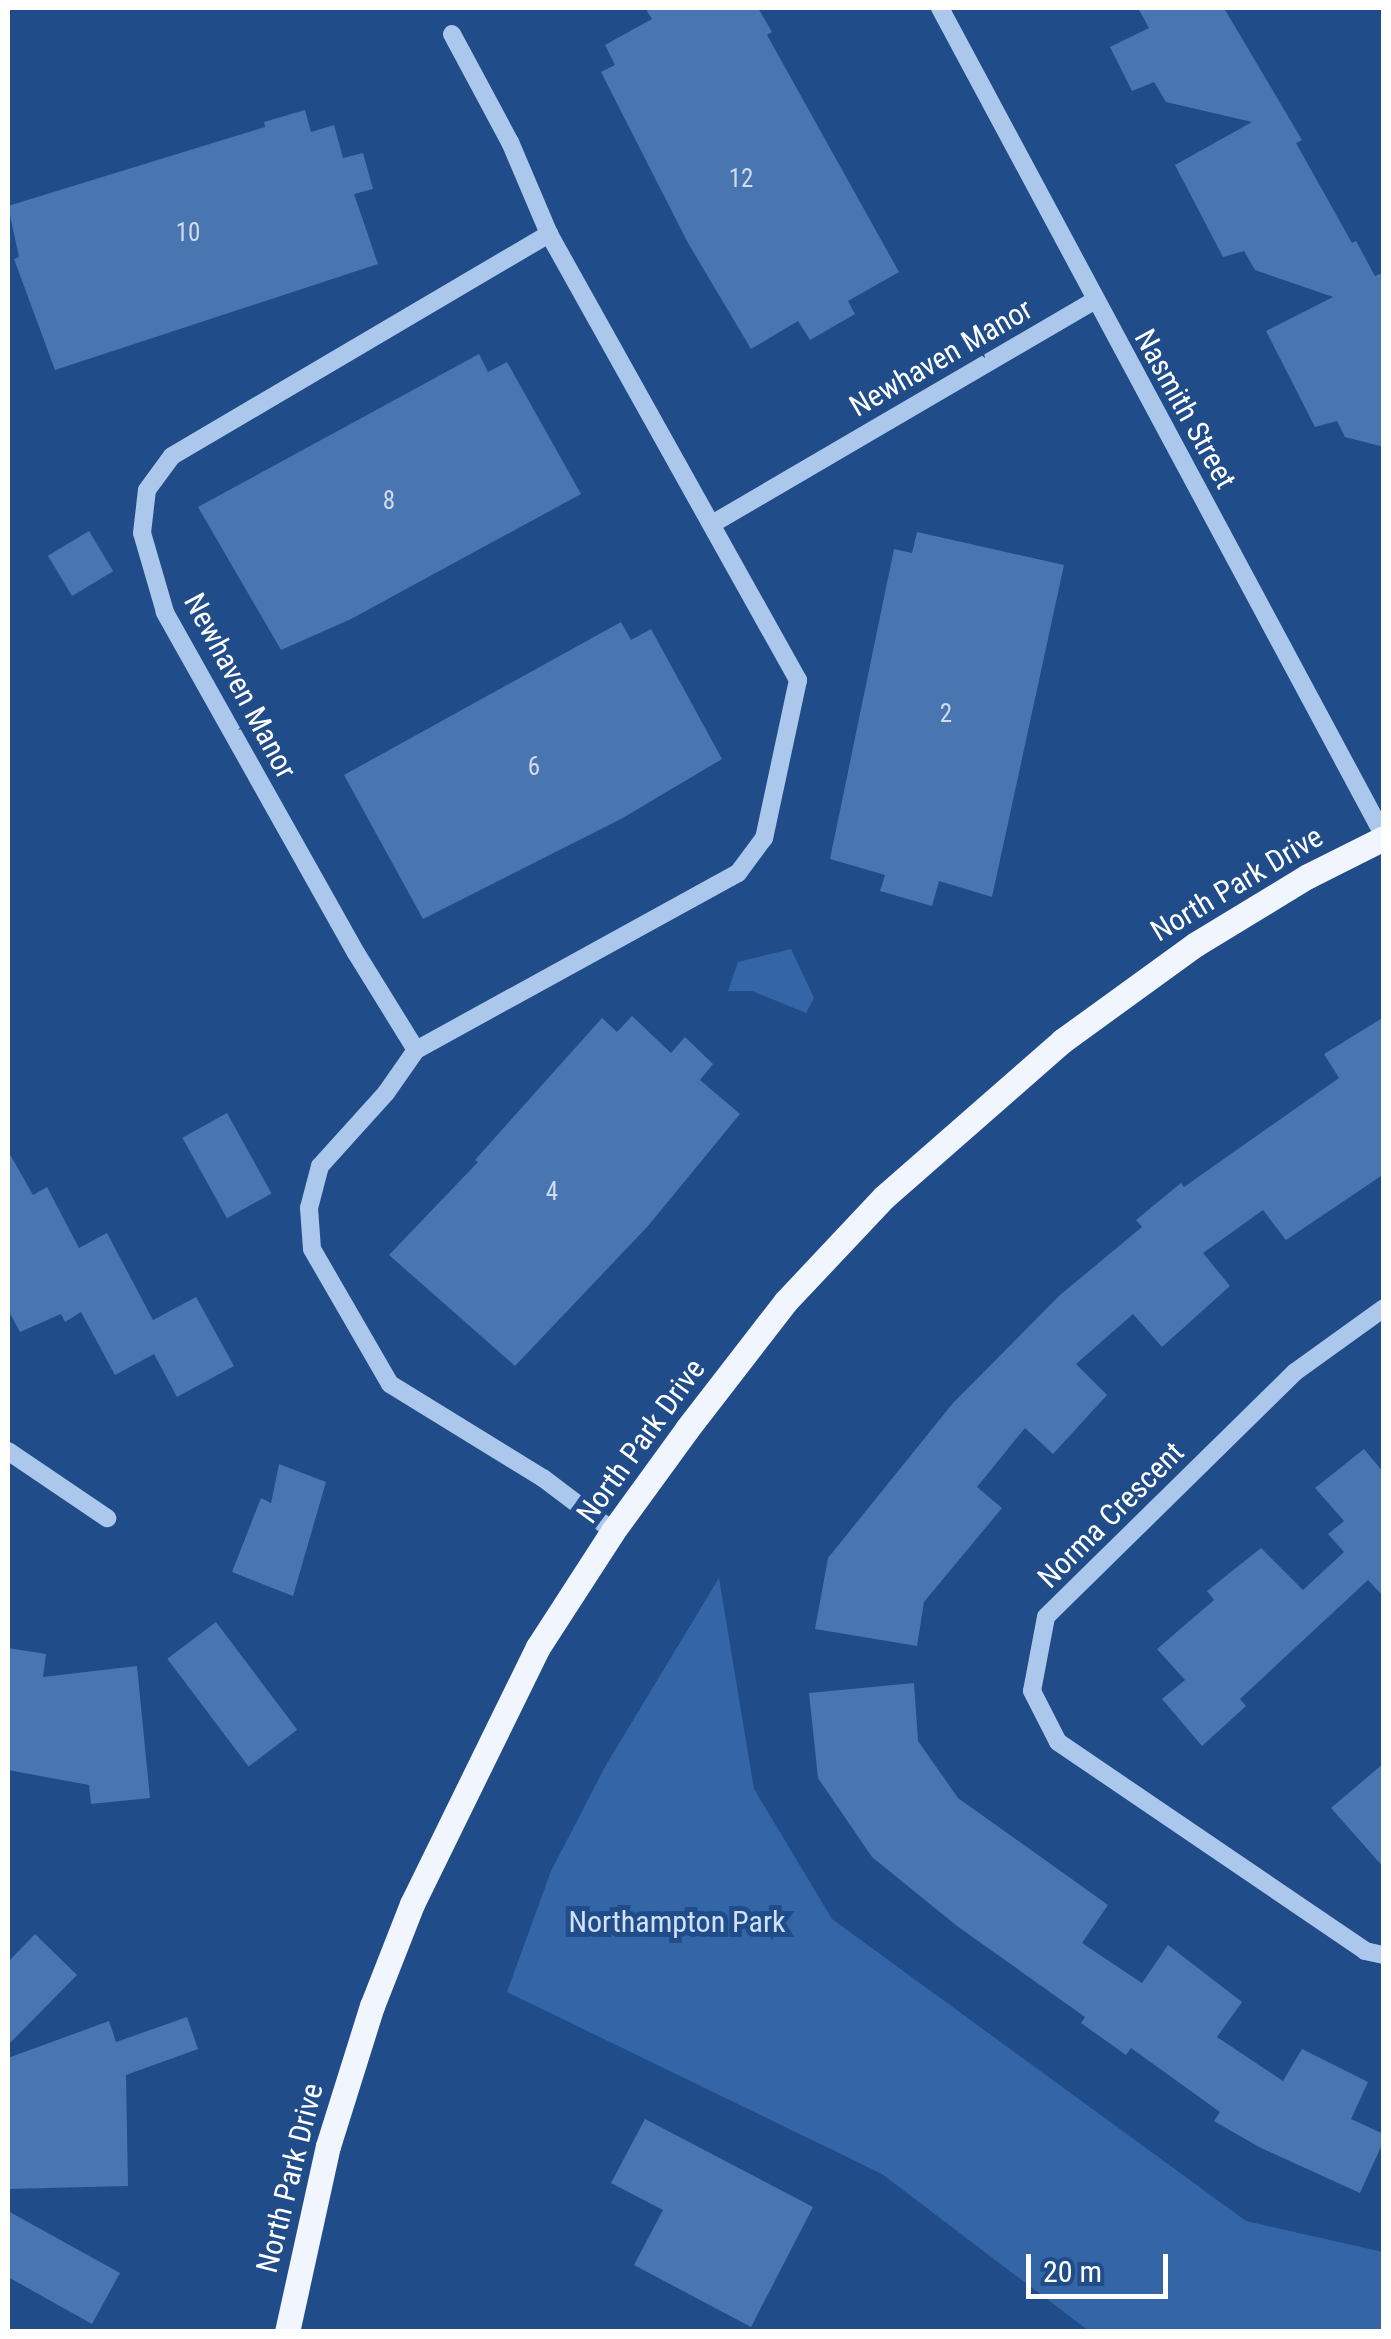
<!DOCTYPE html>
<html>
<head>
<meta charset="utf-8">
<style>
  body { margin:0 }
  #map { position:relative; width:1391px; height:2339px; overflow:hidden; background:#204c89; font-family:"Roboto Condensed",sans-serif }
  div>[style] { position:absolute }
  .green>* { inset:0; background:#3465a6 }
  .building>* { inset:0; background:#4975b1; transform-origin:0 0 }
  .minor>* { height:18px; margin:-9px; padding:0 9px; transform-origin:9px; border-radius:9px; background:#abc7eb }
  .major>* { height:25px; margin:-12.5px; padding:0 12.5px; transform-origin:12.5px; border-radius:12.5px; background:#f0f5fe }
  span { translate:-50% -50%; white-space:nowrap; text-align:center; line-height:1.15; -webkit-text-stroke:10px #204c89; paint-order:stroke }
  .number-label { font-size:25px; color:#d2dcec }
  .number-label span { -webkit-text-stroke-width:0 }
  .street-label { font-size:30px; color:#fff }
  .park-label { font-size:30px; color:#d0e1f8 }
  .frame { position:absolute; inset:0; border:10px solid #fff; pointer-events:none }
  .scale { position:absolute; left:1026px; top:2254px; width:142px; height:45px; box-sizing:border-box; border:5px solid #fff; border-top:0; padding-left:12px; font-size:30px; line-height:35px; white-space:nowrap; color:#fff; -webkit-text-stroke:8px #204c89; paint-order:stroke }
</style>
</head>
<body>
<div id="map">
  <div class="green">
    <i style="clip-path:polygon(791px 949px,814px 998px,806px 1013px,752px 991px,728px 991px,738px 962px)"></i>
    <i style="clip-path:polygon(719px 1578px,754px 1789px,832px 1919px,1246px 2221px,1383px 2252px,1383px 2331px,1089px 2331px,882px 2174px,507px 1992px,551px 1871px,606px 1765px)"></i>
  </div>
  <div class="building">
    <i style="clip-path:polygon(645px 8px,758px 8px,772px 32px,767px 35px,899px 272px,848px 301px,855px 314px,810px 340px,798px 321px,751px 349px,688px 243px,601px 72px,615px 65px,605px 45px,652px 19px)"></i>
    <i style="clip-path:polygon(1138px 8px,1224px 8px,1302px 140px,1296px 143px,1352px 243px,1356px 241px,1375px 276px,1384px 272px,1384px 447px,1345px 437px,1337px 421px,1315px 427px,1266px 331px,1333px 297px,1255px 270px,1244px 251px,1223px 257px,1175px 165px,1252px 122px,1166px 102px,1154px 82px,1132px 91px,1110px 47px,1149px 28px)"></i>
    <i style="clip-path:polygon(305px 110px,311px 132px,334px 125px,343px 158px,363px 153px,373px 189px,354px 194px,378px 264px,55px 370px,14px 259px,19px 257px,8px 206px,265px 127px,264px 122px)"></i>
    <i style="clip-path:polygon(479px 354px,488px 372px,507px 362px,581px 494px,351px 619px,281px 650px,198px 507px)"></i>
    <i style="left:89px;top:531px;width:47px;height:48px;rotate:59deg"></i>
    <i style="clip-path:polygon(917px 532px,1064px 565px,992px 897px,939px 881px,932px 906px,880px 891px,885px 875px,830px 859px,894px 549px,912px 553px)"></i>
    <i style="clip-path:polygon(621px 622px,631px 640px,651px 629px,722px 759px,621px 819px,423px 919px,344px 775px)"></i>
    <i style="clip-path:polygon(632px 1016px,671px 1053px,685px 1037px,713px 1064px,700px 1080px,740px 1114px,648px 1226px,515px 1366px,389px 1255px,478px 1162px,475px 1160px,602px 1018px,617px 1032px)"></i>
    <i style="clip-path:polygon(1384px 1017px,1384px 1174px,1286px 1240px,1263px 1210px,1203px 1253px,1230px 1286px,1162px 1347px,1133px 1314px,1076px 1364px,1107px 1395px,1053px 1454px,1025px 1428px,977px 1487px,1002px 1508px,924px 1602px,917px 1646px,815px 1629px,828px 1558px,953px 1403px,1060px 1295px,1142px 1227px,1136px 1220px,1181px 1183px,1184px 1187px,1339px 1078px,1324px 1054px)"></i>
    <i style="left:227px;top:1113px;width:92px;height:51px;rotate:61deg"></i>
    <i style="clip-path:polygon(8px 1151px,33px 1195px,47px 1187px,79px 1248px,107px 1233px,153px 1320px,196px 1297px,234px 1366px,177px 1397px,154px 1354px,115px 1375px,81px 1312px,65px 1322px,61px 1314px,20px 1332px,8px 1310px)"></i>
    <i style="clip-path:polygon(1364px 1449px,1384px 1473px,1384px 1597px,1368px 1580px,1240px 1699px,1246px 1706px,1202px 1746px,1162px 1699px,1185px 1680px,1157px 1649px,1214px 1600px,1207px 1591px,1261px 1548px,1303px 1590px,1344px 1552px,1328px 1534px,1344px 1521px,1315px 1488px)"></i>
    <i style="clip-path:polygon(279px 1464px,326px 1482px,293px 1596px,232px 1572px,261px 1498px,271px 1503px)"></i>
    <i style="left:216px;top:1622px;width:135px;height:61px;rotate:53deg"></i>
    <i style="clip-path:polygon(8px 1648px,46px 1654px,43px 1677px,137px 1666px,150px 1798px,91px 1804px,89px 1785px,8px 1770px)"></i>
    <i style="clip-path:polygon(914px 1683px,918px 1741px,958px 1798px,1108px 1905px,1082px 1943px,1142px 1983px,1168px 1945px,1242px 2002px,1217px 2037px,1283px 2081px,1302px 2049px,1368px 2082px,1351px 2119px,1384px 2134px,1384px 2140px,1360px 2193px,1259px 2147px,1214px 2121px,1220px 2112px,1131px 2048px,1126px 2055px,1081px 2023px,1085px 2017px,957px 1926px,872px 1857px,818px 1778px,809px 1693px)"></i>
    <i style="clip-path:polygon(1384px 1763px,1384px 1868px,1331px 1808px)"></i>
    <i style="clip-path:polygon(35px 1934px,77px 1975px,8px 2045px,8px 1962px)"></i>
    <i style="clip-path:polygon(187px 2017px,198px 2049px,126px 2075px,128px 2186px,8px 2189px,8px 2058px,109px 2021px,116px 2042px)"></i>
    <i style="clip-path:polygon(645px 2119px,813px 2207px,751px 2327px,634px 2265px,663px 2210px,611px 2183px)"></i>
    <i style="clip-path:polygon(8px 2211px,120px 2273px,92px 2324px,8px 2277px)"></i>
  </div>
  <div class="minor">
    <i style="left:940px;top:8px;width:940px;rotate:61.8deg"></i>
    <i style="left:452px;top:34px;width:123px;rotate:61.8deg"></i>
    <i style="left:510px;top:142px;width:100px;rotate:67deg"></i>
    <i style="left:549px;top:234px;width:511px;rotate:60.83deg"></i>
    <i style="left:798px;top:680px;width:162px;rotate:102.1deg"></i>
    <i style="left:764px;top:838px;width:44px;rotate:126.6deg"></i>
    <i style="left:738px;top:873px;width:367px;rotate:151.2deg"></i>
    <i style="left:416px;top:1050px;width:52px;rotate:124.9deg"></i>
    <i style="left:386px;top:1093px;width:98px;rotate:132.1deg"></i>
    <i style="left:320px;top:1166px;width:43px;rotate:104.7deg"></i>
    <i style="left:309px;top:1208px;width:41px;rotate:85.8deg"></i>
    <i style="left:312px;top:1249px;width:156px;rotate:60deg"></i>
    <i style="left:390px;top:1384px;width:180px;rotate:31.6deg"></i>
    <i style="left:543px;top:1478px;width:88px;rotate:37.1deg"></i>
    <i style="left:712px;top:524px;width:442px;rotate:-30.3deg"></i>
    <i style="left:416px;top:1050px;width:114px;rotate:-121.7deg"></i>
    <i style="left:356px;top:953px;width:391px;rotate:-119.3deg"></i>
    <i style="left:165px;top:612px;width:82px;rotate:-106.2deg"></i>
    <i style="left:142px;top:533px;width:43px;rotate:-83.4deg"></i>
    <i style="left:147px;top:490px;width:42px;rotate:-53.7deg"></i>
    <i style="left:172px;top:456px;width:438px;rotate:-30.5deg"></i>
    <i style="left:1384px;top:1308px;width:110px;rotate:144.3deg"></i>
    <i style="left:1295px;top:1372px;width:349px;rotate:135.5deg"></i>
    <i style="left:1046px;top:1617px;width:75px;rotate:100.7deg"></i>
    <i style="left:1032px;top:1691px;width:57px;rotate:63deg"></i>
    <i style="left:1058px;top:1742px;width:371px;rotate:34.2deg"></i>
    <i style="left:1365px;top:1951px;width:19px;rotate:12deg"></i>
    <i style="left:8px;top:1451px;width:120px;rotate:34.1deg"></i>
  </div>
  <div class="major">
    <i style="left:287px;top:2332px;width:190px;rotate:-77.6deg"></i>
    <i style="left:328px;top:2146px;width:147px;rotate:-72.6deg"></i>
    <i style="left:372px;top:2006px;width:110px;rotate:-68.6deg"></i>
    <i style="left:412px;top:1904px;width:286px;rotate:-63.9deg"></i>
    <i style="left:538px;top:1647px;width:138px;rotate:-57.1deg"></i>
    <i style="left:613px;top:1531px;width:126px;rotate:-54deg"></i>
    <i style="left:687px;top:1429px;width:162px;rotate:-52.3deg"></i>
    <i style="left:786px;top:1301px;width:143px;rotate:-46.7deg"></i>
    <i style="left:884px;top:1197px;width:237px;rotate:-41.2deg"></i>
    <i style="left:1062px;top:1041px;width:165px;rotate:-35.9deg"></i>
    <i style="left:1196px;top:944px;width:131px;rotate:-31.3deg"></i>
    <i style="left:1308px;top:876px;width:85px;rotate:-26.6deg"></i>
  </div>
  <div class="number-label">
    <span style="left:741px;top:179px">12</span>
    <span style="left:188px;top:233px">10</span>
    <span style="left:389px;top:501px">8</span>
    <span style="left:946px;top:714px">2</span>
    <span style="left:534px;top:767px">6</span>
    <span style="left:552px;top:1192px">4</span>
  </div>
  <div class="street-label">
    <span style="left:941px;top:358px;rotate:-30deg">Newhaven Manor</span>
    <span style="left:1185px;top:409px;rotate:61deg">Nasmith Street</span>
    <span style="left:240px;top:686px;rotate:62deg">Newhaven Manor</span>
    <span style="left:1237px;top:884px;rotate:-31deg">North Park Drive</span>
    <span style="left:641px;top:1441px;rotate:-54deg">North Park Drive</span>
    <span style="left:1111px;top:1515px;rotate:-45deg">Norma Crescent</span>
    <span style="left:290px;top:2178px;rotate:-76deg">North Park Drive</span>
  </div>
  <div class="park-label">
    <span style="left:677px;top:1922px">Northampton Park</span>
  </div>
  <div class="frame"></div>
  <div class="scale">20 m</div>
</div>
</body>
</html>
